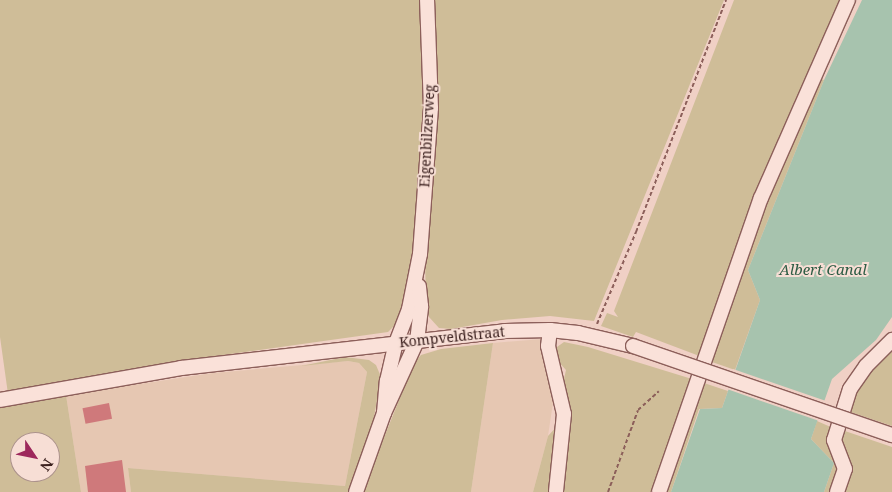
<!DOCTYPE html>
<html>
<head>
<meta charset="utf-8">
<style>
  body { margin:0 }
  #map { position:relative; width:892px; height:492px; overflow:hidden; background:#f0d0c5; font-family:"Noto Serif",serif }
  div>[style] { position:absolute }
  .farmland>* { inset:0; background:#e6c7b2 }
  .green>* { inset:0; background:#cfbd98 }
  .water>* { inset:0; background:#a7c3ae }
  .pier>* { inset:0; background:#f0d0c5; transform-origin:0 0 }
  .building>* { inset:0; background:#cf797b; transform-origin:0 0 }
  .path>* { height:2px; margin-top:-1px; transform-origin:0; background:repeating-linear-gradient(90deg,#8c5f5a 0 4px,transparent 0 6.5px) }
  .roads { filter:drop-shadow(1px 0 #8c5f5a) drop-shadow(-1px 0 #8c5f5a) drop-shadow(0 1px #8c5f5a) drop-shadow(0 -1px #8c5f5a) }
  .minor>* { height:14px; margin:-7px; padding:0 7px; transform-origin:7px; border-radius:7px; background:#fae1d9 }
  .bridges { filter:drop-shadow(1px 0 #8c5f5a) drop-shadow(-1px 0 #8c5f5a) drop-shadow(0 1px #8c5f5a) drop-shadow(0 -1px #8c5f5a) }
  .minor-bridge>* { height:14px; margin:-7px; padding:0 7px; transform-origin:7px; border-radius:7px; background:#fae1d9 }
  span { translate:-50% -50%; white-space:nowrap; text-align:center; line-height:1.15; -webkit-text-stroke:4px #f7ded5; paint-order:stroke }
  .street-label { font-size:14px; color:#3b201e }
  .water-label { font-size:15px; color:#2d5c44; font-style:italic }
  .north { position:absolute; left:10px; top:432px; width:50px; height:50px; box-sizing:border-box; background:#f7ded5; border:1px solid #ac928c; border-radius:50%; rotate:124deg; font-size:14px; font-weight:700; line-height:20px; text-align:center; color:#3b201e }
  .north::after { content:''; display:block; margin:auto; width:18px; height:22px; background:#9d285c; clip-path:polygon(50% 0,100% 100%,50% 72%,0 100%) }
</style>
</head>
<body>
<div id="map">
  <div class="farmland">
    <i style="clip-path:polygon(542px 339px,554px 396px,548px 436px,533px 492px,471px 492px,493px 343px)"></i>
    <i style="clip-path:polygon(348px 361px,359px 363px,367px 372px,345px 486px,128px 468px,131px 492px,81px 492px,66px 395px,213px 373px)"></i>
  </div>
  <div class="green">
    <i style="clip-path:polygon(0 0,424px 0,427px 109px,418px 247px,402px 318px,388px 332px,209px 357px,8px 394px,0 337px)"></i>
    <i style="clip-path:polygon(433px 0,724px 0,594px 321px,550px 316px,502px 320px,451px 329px,439px 328px,429px 317px,426px 305px,425px 257px)"></i>
    <i style="clip-path:polygon(734px 0,841px 0,702px 357px,636px 332px,633px 337px,601px 326px,607px 313px,618px 317px,614px 311px)"></i>
    <i style="clip-path:polygon(817px 77px,824px 80px,748px 270px,760px 300px,735px 370px,712px 362px,724px 316px,775px 179px)"></i>
    <i style="clip-path:polygon(564px 342px,588px 347px,692px 379px,654px 492px,533px 492px,548px 436px,569px 413px,562px 388px,566px 370px,556px 359px,557px 347px)"></i>
    <i style="clip-path:polygon(493px 343px,471px 492px,362px 492px,414px 363px,421px 355px,441px 349px)"></i>
    <i style="clip-path:polygon(892px 345px,892px 426px,847px 411px,857px 386px)"></i>
    <i style="clip-path:polygon(345px 357px,369px 360px,376px 365px,381px 377px,373px 423px,351px 492px,131px 492px,128px 468px,345px 486px,367px 372px,359px 363px,348px 361px,301px 366px)"></i>
    <i style="clip-path:polygon(704px 383px,728px 391px,722px 408px,699px 409px,671px 492px,663px 492px)"></i>
    <i style="clip-path:polygon(evenodd,66px 395px,81px 492px,0 492px,0 407px,66px 395px,20px 442px,50px 442px,50px 472px,20px 472px,20px 442px)"></i>
    <i style="clip-path:polygon(817px 421px,833px 428px,839px 466px,833px 492px,824px 492px,834px 463px,811px 439px)"></i>
    <i style="clip-path:polygon(842px 430px,892px 447px,892px 492px,841px 492px,838px 442px)"></i>
  </div>
  <div class="water">
    <i style="clip-path:polygon(862px 0,892px 0,892px 317px,876px 340px,832px 379px,811px 439px,834px 463px,824px 492px,671px 492px,700px 409px,722px 408px,760px 300px,748px 270px,824px 80px)"></i>
  </div>
  <div class="pier">
    <i style="left:733px;top:369px;width:100px;height:21px;rotate:19deg"></i>
  </div>
  <div class="building">
    <i style="left:109px;top:403px;width:16px;height:27px;rotate:79deg"></i>
    <i style="clip-path:polygon(122px 460px,126px 492px,88px 492px,85px 466px)"></i>
  </div>
  <div class="path">
    <i style="left:597px;top:324px;width:100px;rotate:-67deg"></i>
    <i style="left:636px;top:232px;width:249px;rotate:-68.8deg"></i>
    <i style="left:608px;top:492px;width:87px;rotate:-69.9deg"></i>
    <i style="left:638px;top:410px;width:28px;rotate:-42deg"></i>
  </div>
  <div class="roads">
    <div class="minor">
      <i style="left:550px;top:330px;width:16px;rotate:97deg"></i>
      <i style="left:548px;top:346px;width:70px;rotate:76.8deg"></i>
      <i style="left:564px;top:414px;width:78px;rotate:95.9deg"></i>
      <i style="left:0;top:400px;width:184px;rotate:-10deg"></i>
      <i style="left:181px;top:368px;width:326px;rotate:-6.5deg"></i>
      <i style="left:505px;top:331px;width:45px;rotate:-1.3deg"></i>
      <i style="left:550px;top:330px;width:28px;rotate:6deg"></i>
      <i style="left:578px;top:333px;width:57px;rotate:13.3deg"></i>
      <i style="left:384px;top:413px;width:32px;rotate:-85deg"></i>
      <i style="left:387px;top:381px;width:39px;rotate:-77deg"></i>
      <i style="left:396px;top:343px;width:36px;rotate:-69deg"></i>
      <i style="left:409px;top:309px;width:56px;rotate:-78.7deg"></i>
      <i style="left:420px;top:254px;width:146px;rotate:-85.7deg"></i>
      <i style="left:431px;top:108px;width:108px;rotate:-92.1deg"></i>
      <i style="left:356px;top:492px;width:84px;rotate:-70.5deg"></i>
      <i style="left:384px;top:413px;width:79px;rotate:-65.4deg"></i>
      <i style="left:417px;top:341px;width:35px;rotate:-83deg"></i>
      <i style="left:421px;top:306px;width:20px;rotate:-96deg"></i>
      <i style="left:659px;top:492px;width:311px;rotate:-70.9deg"></i>
      <i style="left:761px;top:198px;width:216px;rotate:-66.3deg"></i>
      <i style="left:837px;top:492px;width:24px;rotate:-71deg"></i>
      <i style="left:845px;top:469px;width:31px;rotate:-111deg"></i>
      <i style="left:834px;top:440px;width:53px;rotate:-72.6deg"></i>
      <i style="left:850px;top:389px;width:28px;rotate:-55deg"></i>
      <i style="left:866px;top:366px;width:37px;rotate:-45deg"></i>
    </div>
  </div>
  <div class="bridges">
    <div class="minor-bridge">
      <i style="left:633px;top:346px;width:274px;rotate:19deg"></i>
    </div>
  </div>
  <div class="street-label">
    <span style="left:427px;top:136px;rotate:-87deg">Eigenbilzerweg</span>
    <span style="left:452px;top:337px;rotate:-6deg">Kompveldstraat</span>
  </div>
  <div class="water-label">
    <span style="left:823px;top:270px">Albert Canal</span>
  </div>
  <div class="north">N</div>
</div>
</body>
</html>
